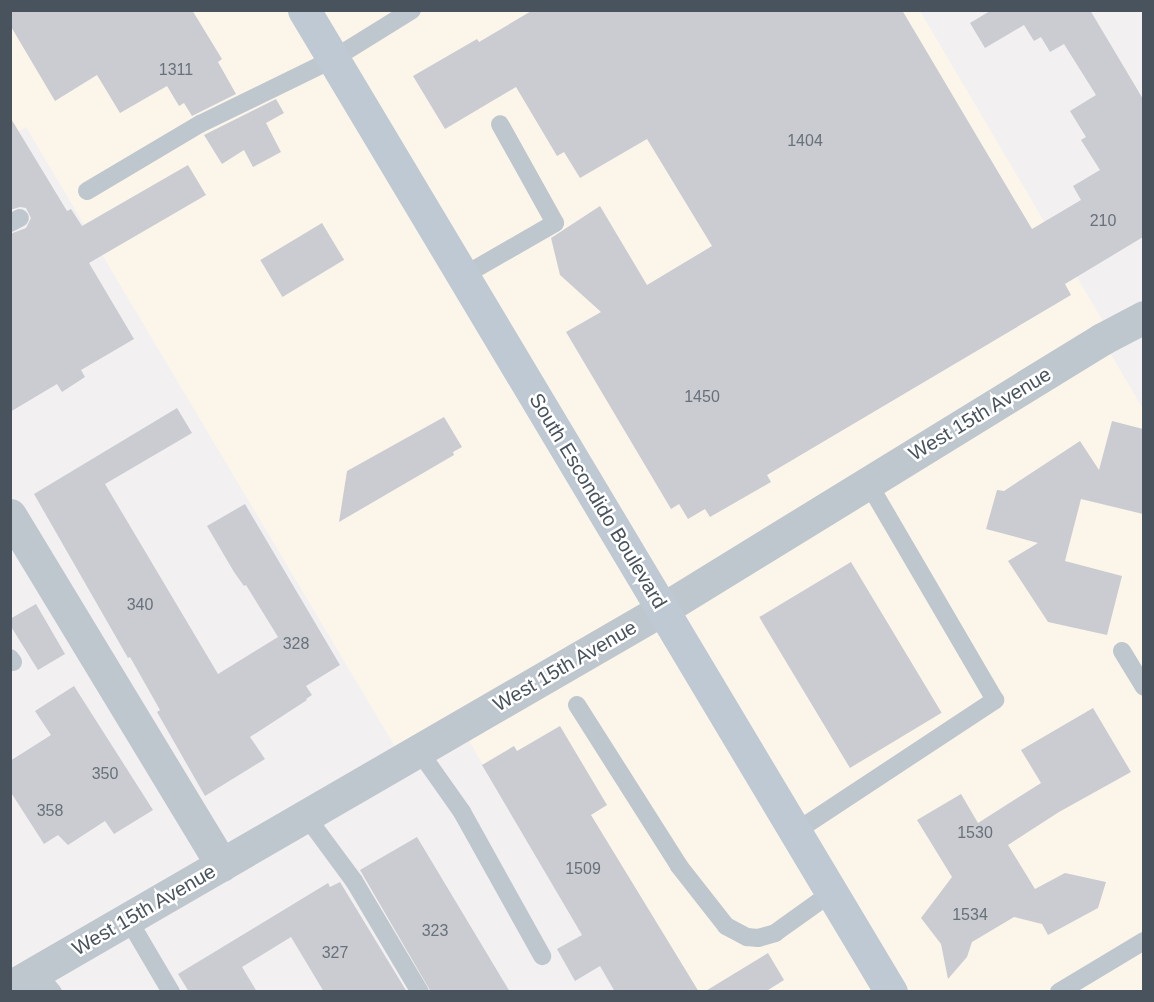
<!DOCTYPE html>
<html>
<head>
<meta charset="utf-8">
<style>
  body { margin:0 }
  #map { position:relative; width:1154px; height:1002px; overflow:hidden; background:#f2f0f0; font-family:Helvetica,sans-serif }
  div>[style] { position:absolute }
  .commercial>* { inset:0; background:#fcf6ea }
  .building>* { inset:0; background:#caccd2; transform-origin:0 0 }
  .service>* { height:18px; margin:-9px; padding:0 9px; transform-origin:9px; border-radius:9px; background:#bec7ce }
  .minor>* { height:33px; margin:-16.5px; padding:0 16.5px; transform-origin:16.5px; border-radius:16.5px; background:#bec7ce }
  .tertiary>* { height:33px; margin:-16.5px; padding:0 16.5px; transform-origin:16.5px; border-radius:16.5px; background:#bec7ce }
  .secondary>* { height:33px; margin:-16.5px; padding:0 16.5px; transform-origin:16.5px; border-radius:16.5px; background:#bec9d3 }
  span { translate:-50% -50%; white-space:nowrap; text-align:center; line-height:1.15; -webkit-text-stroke:5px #fff; paint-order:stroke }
  .number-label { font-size:16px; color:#68717a }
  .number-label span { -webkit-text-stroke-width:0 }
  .street-label { font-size:20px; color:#48535d }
  .frame { position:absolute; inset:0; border:12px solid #48535d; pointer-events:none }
</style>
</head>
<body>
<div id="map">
  <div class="commercial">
    <i style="clip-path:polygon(11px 11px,920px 11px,1111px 335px,1102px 339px,1143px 409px,1143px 991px,615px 991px,461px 727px,403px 760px,26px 127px,11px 136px)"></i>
  </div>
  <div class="building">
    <i style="clip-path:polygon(10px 10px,192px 10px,222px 59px,218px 62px,236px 94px,192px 116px,184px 103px,179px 106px,167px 86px,120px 113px,97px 75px,55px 101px,10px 25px)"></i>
    <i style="clip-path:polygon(533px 10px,902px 10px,1032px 229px,1081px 200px,1073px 186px,1100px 170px,1081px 140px,1086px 137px,1070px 111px,1096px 95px,1064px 44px,1050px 52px,1041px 37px,1034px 41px,1024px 25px,985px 48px,970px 23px,990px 11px,1090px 10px,1143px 99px,1143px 237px,1065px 284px,1071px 295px,767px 475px,771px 482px,710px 517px,705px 509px,688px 519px,679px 504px,671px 509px,566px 332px,601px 312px,560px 275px,551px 238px,600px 206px,647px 285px,712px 246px,647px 139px,580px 178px,564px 152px,557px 156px,516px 87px,445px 129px,413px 76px,477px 39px,479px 42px)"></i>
    <i style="clip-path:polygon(276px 99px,284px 113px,266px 123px,281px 152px,253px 167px,244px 150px,222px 164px,204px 135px)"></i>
    <i style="clip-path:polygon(10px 117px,67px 211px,71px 209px,82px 226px,188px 165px,206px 195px,89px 263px,134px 339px,81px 370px,85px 377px,62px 392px,57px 384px,10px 412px,10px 234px,26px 228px,31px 218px,26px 208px,20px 207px,10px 210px)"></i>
    <i style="left:322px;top:223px;width:43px;height:72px;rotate:59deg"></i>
    <i style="clip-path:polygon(177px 408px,192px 433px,105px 484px,218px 674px,278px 637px,246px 585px,244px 586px,234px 572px,207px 526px,245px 504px,340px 665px,306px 686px,312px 695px,306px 699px,307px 700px,250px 737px,265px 759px,205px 796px,157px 712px,160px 710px,130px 657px,128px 658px,34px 494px)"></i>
    <i style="clip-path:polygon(444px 417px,462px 447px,453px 452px,454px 455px,339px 522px,347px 471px)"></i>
    <i style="clip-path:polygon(1112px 421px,1143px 429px,1143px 514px,1081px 499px,1065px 561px,1122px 576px,1107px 635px,1048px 622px,1008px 561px,1038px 543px,986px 529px,997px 490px,1004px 491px,1080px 441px,1099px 470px)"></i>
    <i style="left:851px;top:562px;width:176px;height:107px;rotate:59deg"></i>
    <i style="clip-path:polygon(36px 604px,65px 654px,38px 670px,10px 625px,10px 619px)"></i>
    <i style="clip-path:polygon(74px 686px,153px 810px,114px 834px,105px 821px,68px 845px,58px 835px,44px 844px,10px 791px,10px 761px,51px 735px,35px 711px)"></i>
    <i style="clip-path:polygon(1093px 708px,1131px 772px,1059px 812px,1008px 845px,1035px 889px,1065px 873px,1106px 882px,1098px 908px,1048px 935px,1042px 924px,1014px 917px,972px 942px,967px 957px,948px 979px,941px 944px,921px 918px,952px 877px,917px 820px,961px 794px,978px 823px,1041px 783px,1021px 750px)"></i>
    <i style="clip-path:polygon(560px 726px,607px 805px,591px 815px,699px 992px,615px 992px,600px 966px,575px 981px,557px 949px,582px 935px,482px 765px,514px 746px,517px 751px)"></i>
    <i style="clip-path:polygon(417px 837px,510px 992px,431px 992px,360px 870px)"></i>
    <i style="clip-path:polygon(340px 882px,407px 992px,324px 992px,291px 937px,242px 967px,257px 992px,189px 992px,178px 974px,328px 883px,330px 887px)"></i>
    <i style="clip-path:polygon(768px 953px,784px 980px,765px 992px,704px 992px)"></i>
  </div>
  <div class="service">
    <i style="left:87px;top:191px;width:131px;rotate:-30.7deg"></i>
    <i style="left:200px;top:124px;width:148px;rotate:-26deg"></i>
    <i style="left:333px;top:59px;width:93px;rotate:-31.8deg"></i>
    <i style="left:10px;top:223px;width:11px;rotate:-27deg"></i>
    <i style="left:463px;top:276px;width:106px;rotate:-29.9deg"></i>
    <i style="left:555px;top:223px;width:113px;rotate:-119.1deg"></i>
    <i style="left:1122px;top:651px;width:42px;rotate:58.6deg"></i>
    <i style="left:10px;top:658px;width:5px;rotate:53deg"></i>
    <i style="left:577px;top:705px;width:191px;rotate:57.6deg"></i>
    <i style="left:679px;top:866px;width:76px;rotate:51.9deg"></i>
    <i style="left:726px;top:926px;width:24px;rotate:28deg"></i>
    <i style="left:747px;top:937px;width:11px;rotate:5deg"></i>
    <i style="left:758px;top:938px;width:18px;rotate:-16deg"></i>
    <i style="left:775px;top:933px;width:69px;rotate:-35.5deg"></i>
    <i style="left:419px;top:751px;width:75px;rotate:54.8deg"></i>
    <i style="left:462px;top:812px;width:165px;rotate:60.9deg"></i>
    <i style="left:306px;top:816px;width:81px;rotate:53.6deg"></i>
    <i style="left:354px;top:881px;width:129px;rotate:59.3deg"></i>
    <i style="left:795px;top:832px;width:240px;rotate:-33.4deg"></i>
    <i style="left:995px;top:700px;width:251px;rotate:-120.3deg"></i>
    <i style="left:128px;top:919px;width:85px;rotate:59.5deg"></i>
    <i style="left:36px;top:972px;width:26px;rotate:50deg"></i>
    <i style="left:1059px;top:992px;width:99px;rotate:-31deg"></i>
  </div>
  <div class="minor">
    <i style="left:10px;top:515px;width:409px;rotate:58.8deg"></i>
    <i style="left:10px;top:987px;width:755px;rotate:-30.07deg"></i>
  </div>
  <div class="tertiary">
    <i style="left:663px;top:609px;width:515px;rotate:-31.59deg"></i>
    <i style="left:1102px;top:339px;width:47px;rotate:-27.6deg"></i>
  </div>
  <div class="secondary">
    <i style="left:304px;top:10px;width:1144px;rotate:59.13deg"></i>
  </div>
  <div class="number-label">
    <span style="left:176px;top:70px">1311</span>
    <span style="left:805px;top:141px">1404</span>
    <span style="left:1103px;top:221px">210</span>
    <span style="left:702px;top:397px">1450</span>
    <span style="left:140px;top:605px">340</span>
    <span style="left:296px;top:644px">328</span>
    <span style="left:105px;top:774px">350</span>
    <span style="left:50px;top:811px">358</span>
    <span style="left:975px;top:833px">1530</span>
    <span style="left:583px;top:869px">1509</span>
    <span style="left:970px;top:915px">1534</span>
    <span style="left:435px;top:931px">323</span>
    <span style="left:335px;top:953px">327</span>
  </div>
  <div class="street-label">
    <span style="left:980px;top:414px;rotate:-31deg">West 15th Avenue</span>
    <span style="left:598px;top:501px;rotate:59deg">South Escondido Boulevard</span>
    <span style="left:565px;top:666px;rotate:-30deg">West 15th Avenue</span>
    <span style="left:144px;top:910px;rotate:-30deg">West 15th Avenue</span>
  </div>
  <div class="frame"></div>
</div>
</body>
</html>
